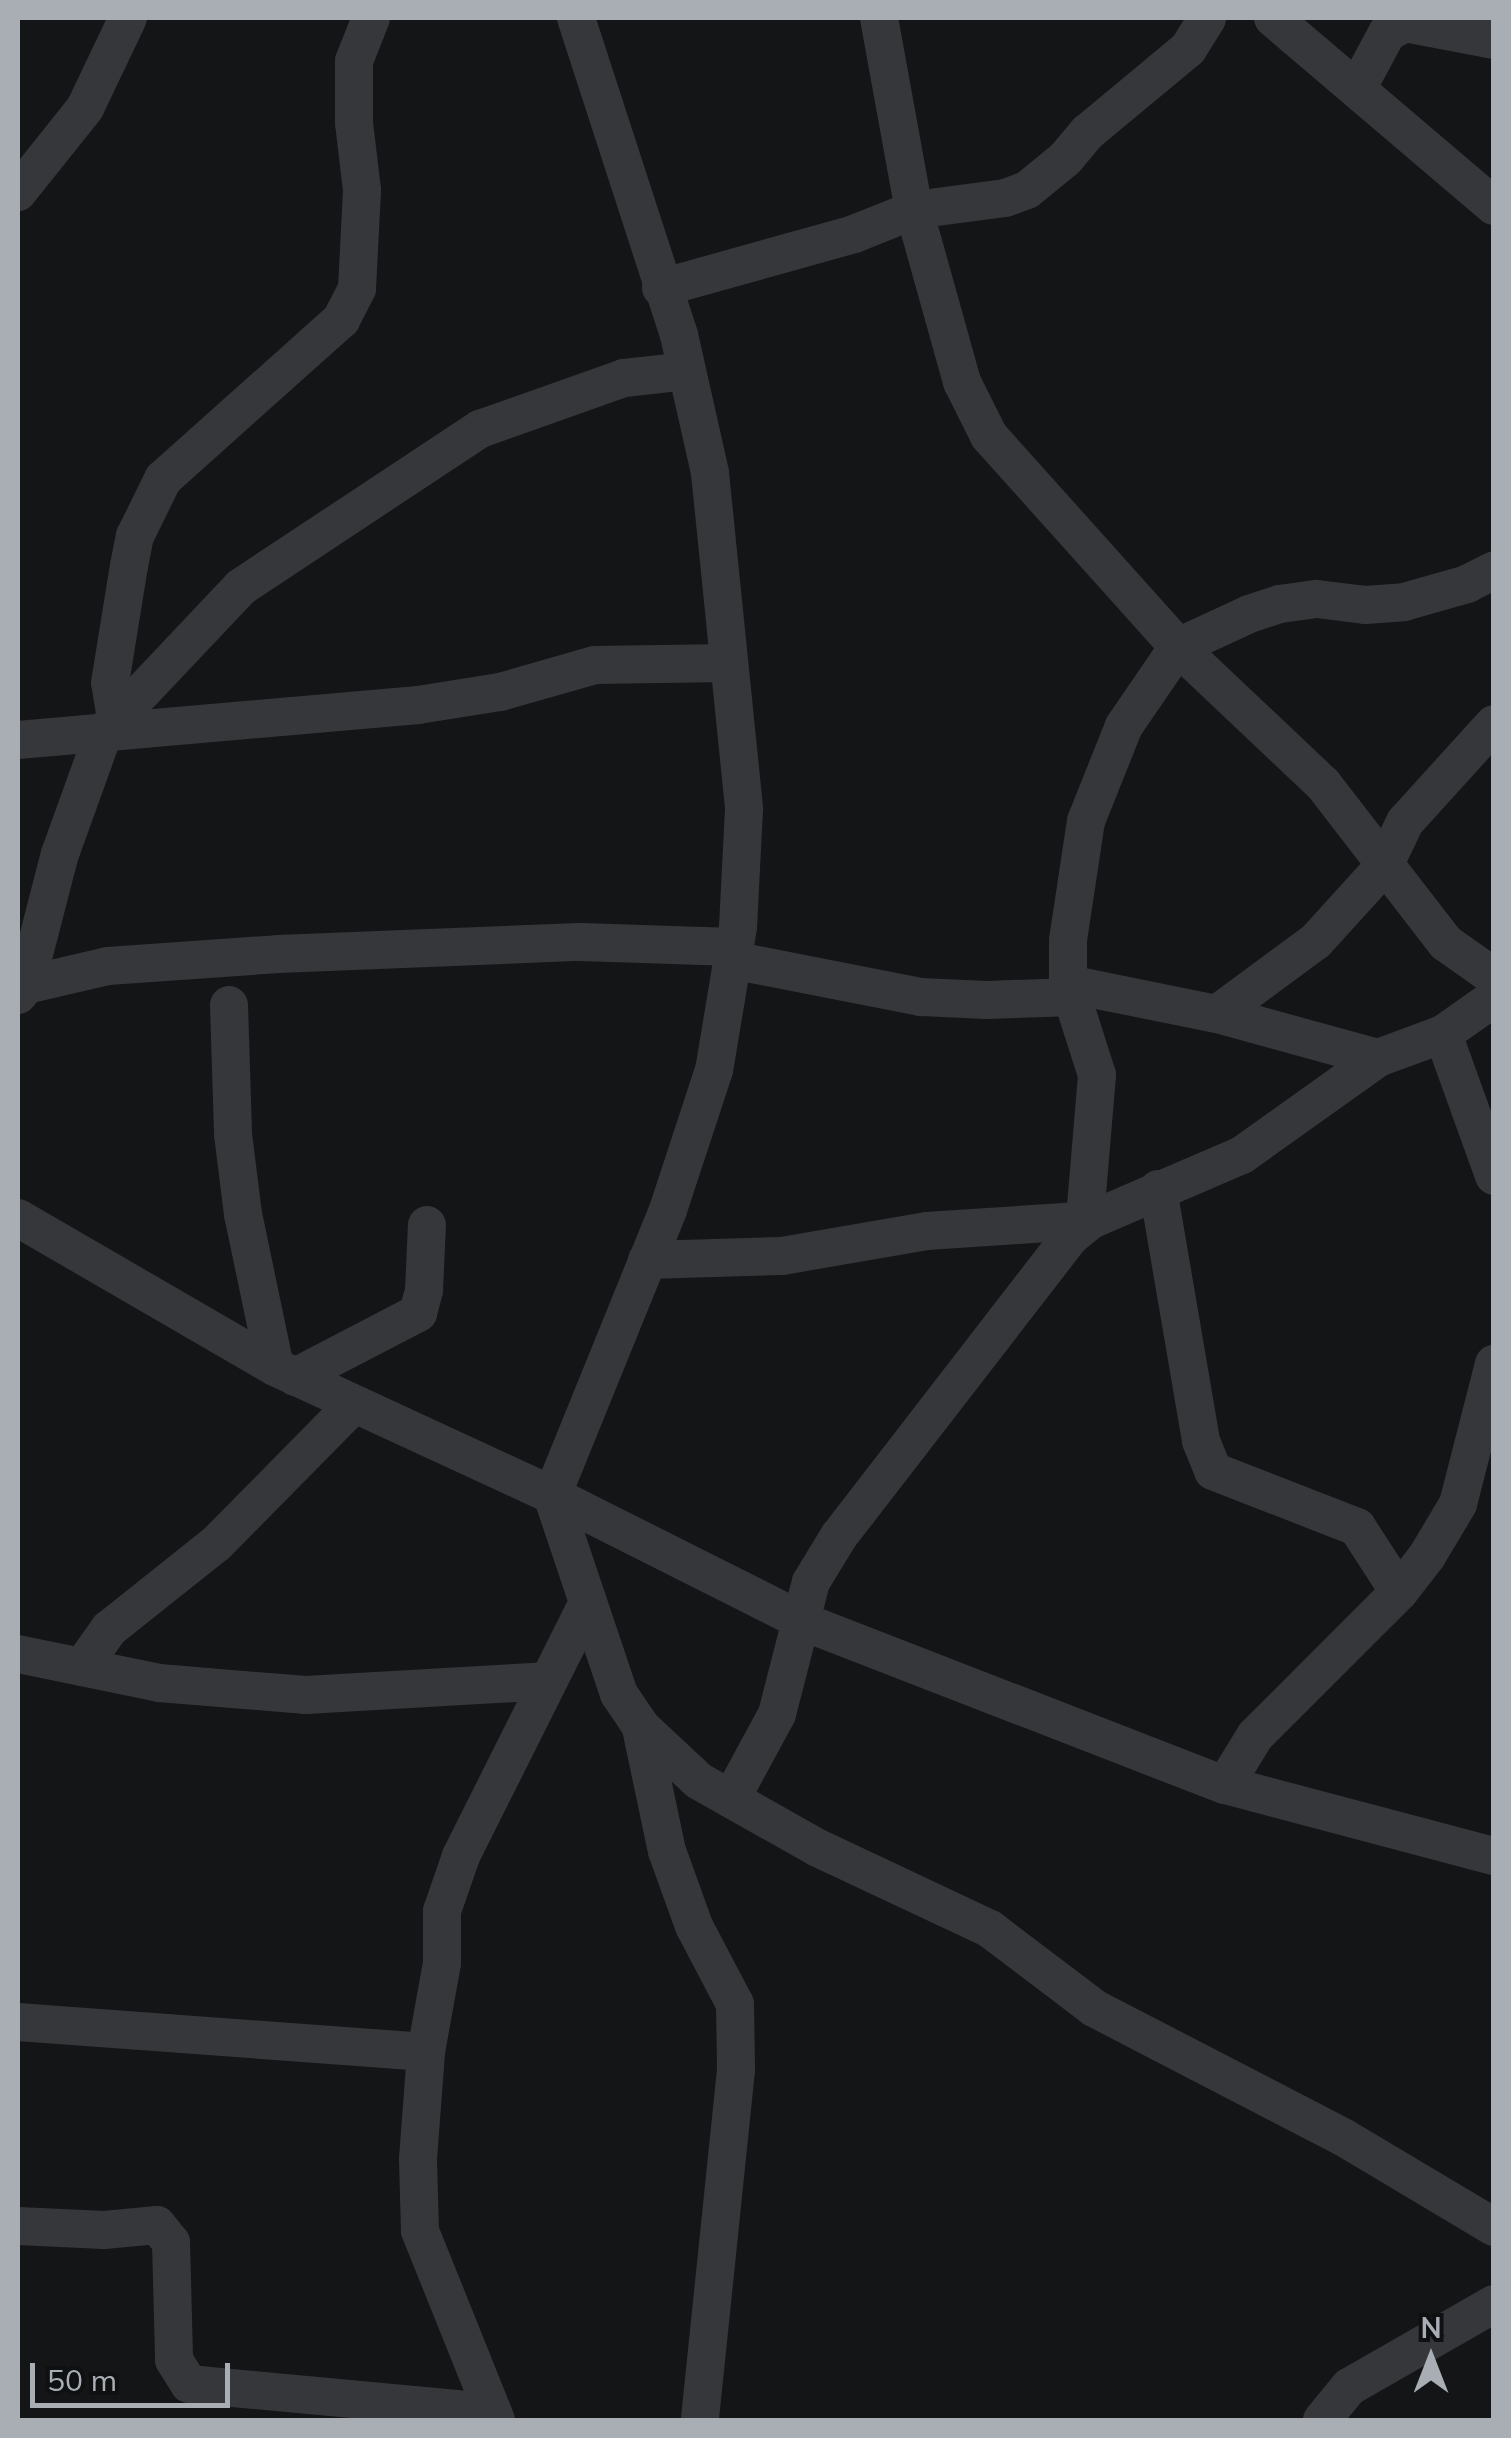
<!DOCTYPE html>
<html>
<head>
<meta charset="utf-8">
<style>
  body { margin:0 }
  #map { position:relative; width:1511px; height:2438px; overflow:hidden; background:#141516; font-family:Mulish,sans-serif }
  div>[style] { position:absolute }
  .minor>* { height:38px; margin:-19px; padding:0 19px; transform-origin:19px; border-radius:19px; background:#36373a }
  span { translate:-50% -50%; white-space:nowrap; text-align:center; line-height:1.15; -webkit-text-stroke:8px #0f1011; paint-order:stroke }
  .frame { position:absolute; inset:0; border:20px solid #a8aeb4; pointer-events:none }
  .north { position:absolute; left:1381px; top:2308px; width:100px; height:100px; -webkit-text-stroke:8px #0f1011; paint-order:stroke; rotate:0deg; font-size:28px; font-weight:700; line-height:40px; text-align:center; color:#a8aeb4 }
  .north::after { content:''; display:block; margin:auto; width:35px; height:45px; background:#a8aeb4; clip-path:polygon(50% 0,100% 100%,50% 72%,0 100%) }
  .scale { position:absolute; left:30px; top:2363px; width:200px; height:45px; box-sizing:border-box; border:5px solid #a8aeb4; border-top:0; padding-left:12px; font-size:30px; line-height:35px; white-space:nowrap; color:#a8aeb4; -webkit-text-stroke:8px #0f1011; paint-order:stroke }
</style>
</head>
<body>
<div id="map">
  <div class="minor">
    <i style="left:576px;top:18px;width:333px;rotate:72deg"></i>
    <i style="left:679px;top:335px;width:141px;rotate:77.3deg"></i>
    <i style="left:710px;top:473px;width:338px;rotate:84.2deg"></i>
    <i style="left:744px;top:809px;width:118px;rotate:92.9deg"></i>
    <i style="left:738px;top:927px;width:145px;rotate:99.5deg"></i>
    <i style="left:714px;top:1070px;width:147px;rotate:108.2deg"></i>
    <i style="left:668px;top:1210px;width:308px;rotate:112.1deg"></i>
    <i style="left:552px;top:1495px;width:210px;rotate:71.4deg"></i>
    <i style="left:619px;top:1694px;width:40px;rotate:56deg"></i>
    <i style="left:641px;top:1727px;width:79px;rotate:43deg"></i>
    <i style="left:699px;top:1781px;width:137px;rotate:29.4deg"></i>
    <i style="left:818px;top:1848px;width:190px;rotate:25.2deg"></i>
    <i style="left:990px;top:1929px;width:131px;rotate:37.2deg"></i>
    <i style="left:1094px;top:2008px;width:280px;rotate:27.4deg"></i>
    <i style="left:1343px;top:2137px;width:176px;rotate:30.8deg"></i>
    <i style="left:879px;top:18px;width:195px;rotate:79.7deg"></i>
    <i style="left:914px;top:210px;width:179px;rotate:74.4deg"></i>
    <i style="left:962px;top:382px;width:60px;rotate:63.4deg"></i>
    <i style="left:989px;top:436px;width:283px;rotate:48.1deg"></i>
    <i style="left:1178px;top:647px;width:199px;rotate:43.4deg"></i>
    <i style="left:1323px;top:784px;width:201px;rotate:52.3deg"></i>
    <i style="left:1446px;top:943px;width:59px;rotate:35.3deg"></i>
    <i style="left:1273px;top:18px;width:290px;rotate:40.4deg"></i>
    <i style="left:1357px;top:89px;width:64px;rotate:-61.8deg"></i>
    <i style="left:1387px;top:33px;width:21px;rotate:-29deg"></i>
    <i style="left:1405px;top:23px;width:91px;rotate:10.8deg"></i>
    <i style="left:18px;top:192px;width:107px;rotate:-51.4deg"></i>
    <i style="left:85px;top:108px;width:100px;rotate:-64.5deg"></i>
    <i style="left:661px;top:288px;width:200px;rotate:-15.6deg"></i>
    <i style="left:854px;top:234px;width:65px;rotate:-21.8deg"></i>
    <i style="left:914px;top:210px;width:92px;rotate:-7.5deg"></i>
    <i style="left:1005px;top:198px;width:23px;rotate:-20deg"></i>
    <i style="left:1027px;top:190px;width:49px;rotate:-39.2deg"></i>
    <i style="left:1065px;top:159px;width:35px;rotate:-50deg"></i>
    <i style="left:1088px;top:132px;width:130px;rotate:-39.7deg"></i>
    <i style="left:1188px;top:49px;width:36px;rotate:-58deg"></i>
    <i style="left:116px;top:719px;width:36px;rotate:-99deg"></i>
    <i style="left:110px;top:683px;width:119px;rotate:-80.8deg"></i>
    <i style="left:129px;top:566px;width:31px;rotate:-79deg"></i>
    <i style="left:135px;top:536px;width:64px;rotate:-63.8deg"></i>
    <i style="left:163px;top:479px;width:239px;rotate:-41.8deg"></i>
    <i style="left:341px;top:320px;width:35px;rotate:-63deg"></i>
    <i style="left:357px;top:289px;width:99px;rotate:-87.1deg"></i>
    <i style="left:362px;top:190px;width:67px;rotate:-96.8deg"></i>
    <i style="left:354px;top:123px;width:62px;rotate:-90deg"></i>
    <i style="left:354px;top:61px;width:46px;rotate:-68.4deg"></i>
    <i style="left:18px;top:740px;width:402px;rotate:-5deg"></i>
    <i style="left:418px;top:705px;width:83px;rotate:-9deg"></i>
    <i style="left:500px;top:692px;width:99px;rotate:-15.9deg"></i>
    <i style="left:595px;top:665px;width:133px;rotate:-0.9deg"></i>
    <i style="left:732px;top:960px;width:193px;rotate:11.1deg"></i>
    <i style="left:921px;top:997px;width:65px;rotate:2.6deg"></i>
    <i style="left:986px;top:1000px;width:88px;rotate:-2deg"></i>
    <i style="left:1068px;top:984px;width:152px;rotate:11.4deg"></i>
    <i style="left:1217px;top:1014px;width:167px;rotate:15.3deg"></i>
    <i style="left:26px;top:985px;width:84px;rotate:-13deg"></i>
    <i style="left:108px;top:966px;width:170px;rotate:-4deg"></i>
    <i style="left:278px;top:954px;width:302px;rotate:-2.3deg"></i>
    <i style="left:580px;top:942px;width:154px;rotate:1.9deg"></i>
    <i style="left:18px;top:995px;width:13px;rotate:-51deg"></i>
    <i style="left:26px;top:985px;width:135px;rotate:-75.5deg"></i>
    <i style="left:60px;top:854px;width:130px;rotate:-70.2deg"></i>
    <i style="left:104px;top:732px;width:199px;rotate:-46.6deg"></i>
    <i style="left:241px;top:587px;width:287px;rotate:-33.5deg"></i>
    <i style="left:480px;top:429px;width:153px;rotate:-19.5deg"></i>
    <i style="left:624px;top:378px;width:63px;rotate:-6.3deg"></i>
    <i style="left:229px;top:1005px;width:129px;rotate:88.2deg"></i>
    <i style="left:233px;top:1134px;width:81px;rotate:82.9deg"></i>
    <i style="left:243px;top:1214px;width:156px;rotate:78.2deg"></i>
    <i style="left:1217px;top:1014px;width:123px;rotate:-36.4deg"></i>
    <i style="left:1316px;top:941px;width:101px;rotate:-47.8deg"></i>
    <i style="left:1384px;top:866px;width:49px;rotate:-64.5deg"></i>
    <i style="left:1405px;top:822px;width:132px;rotate:-47.8deg"></i>
    <i style="left:1443px;top:1034px;width:151px;rotate:70.2deg"></i>
    <i style="left:1158px;top:1189px;width:256px;rotate:80.3deg"></i>
    <i style="left:1201px;top:1441px;width:32px;rotate:68deg"></i>
    <i style="left:1213px;top:1471px;width:155px;rotate:21.3deg"></i>
    <i style="left:1357px;top:1527px;width:77px;rotate:57.1deg"></i>
    <i style="left:18px;top:1218px;width:297px;rotate:30.1deg"></i>
    <i style="left:275px;top:1367px;width:305px;rotate:24.8deg"></i>
    <i style="left:552px;top:1495px;width:282px;rotate:26.7deg"></i>
    <i style="left:804px;top:1622px;width:451px;rotate:21.2deg"></i>
    <i style="left:1225px;top:1785px;width:278px;rotate:14.8deg"></i>
    <i style="left:1085px;top:1218px;width:144px;rotate:-85.2deg"></i>
    <i style="left:1097px;top:1075px;width:96px;rotate:-107.7deg"></i>
    <i style="left:1068px;top:984px;width:44px;rotate:-90deg"></i>
    <i style="left:1068px;top:940px;width:120px;rotate:-81.4deg"></i>
    <i style="left:1086px;top:821px;width:102px;rotate:-68.2deg"></i>
    <i style="left:1124px;top:726px;width:96px;rotate:-55.6deg"></i>
    <i style="left:1178px;top:647px;width:78px;rotate:-24.9deg"></i>
    <i style="left:1249px;top:614px;width:33px;rotate:-18deg"></i>
    <i style="left:1280px;top:604px;width:37px;rotate:-8deg"></i>
    <i style="left:1317px;top:599px;width:48px;rotate:7.1deg"></i>
    <i style="left:1365px;top:605px;width:39px;rotate:-4deg"></i>
    <i style="left:1404px;top:602px;width:66px;rotate:-15.9deg"></i>
    <i style="left:1467px;top:584px;width:30px;rotate:-27deg"></i>
    <i style="left:647px;top:1260px;width:135px;rotate:-1.7deg"></i>
    <i style="left:782px;top:1256px;width:147px;rotate:-9.8deg"></i>
    <i style="left:927px;top:1231px;width:164px;rotate:-3.8deg"></i>
    <i style="left:295px;top:1377px;width:139px;rotate:-27.5deg"></i>
    <i style="left:418px;top:1313px;width:24px;rotate:-75deg"></i>
    <i style="left:424px;top:1290px;width:65px;rotate:-87.4deg"></i>
    <i style="left:18px;top:1654px;width:144px;rotate:11.6deg"></i>
    <i style="left:159px;top:1683px;width:147px;rotate:4.7deg"></i>
    <i style="left:306px;top:1695px;width:241px;rotate:-3.3deg"></i>
    <i style="left:82px;top:1667px;width:47px;rotate:-54.6deg"></i>
    <i style="left:109px;top:1629px;width:137px;rotate:-38.5deg"></i>
    <i style="left:216px;top:1544px;width:195px;rotate:-45.4deg"></i>
    <i style="left:641px;top:1728px;width:126px;rotate:78.1deg"></i>
    <i style="left:667px;top:1851px;width:80px;rotate:70.2deg"></i>
    <i style="left:694px;top:1926px;width:88px;rotate:62.3deg"></i>
    <i style="left:735px;top:2004px;width:66px;rotate:89.1deg"></i>
    <i style="left:736px;top:2070px;width:352px;rotate:95.9deg"></i>
    <i style="left:1225px;top:1785px;width:57px;rotate:-58.5deg"></i>
    <i style="left:1255px;top:1736px;width:204px;rotate:-45deg"></i>
    <i style="left:1399px;top:1592px;width:46px;rotate:-52.1deg"></i>
    <i style="left:1427px;top:1556px;width:61px;rotate:-59.2deg"></i>
    <i style="left:1458px;top:1504px;width:145px;rotate:-75.6deg"></i>
    <i style="left:731px;top:1799px;width:97px;rotate:-61.6deg"></i>
    <i style="left:777px;top:1714px;width:136px;rotate:-75.6deg"></i>
    <i style="left:811px;top:1582px;width:54px;rotate:-58.7deg"></i>
    <i style="left:839px;top:1536px;width:378px;rotate:-52.3deg"></i>
    <i style="left:1070px;top:1237px;width:27px;rotate:-39deg"></i>
    <i style="left:1091px;top:1220px;width:164px;rotate:-23.3deg"></i>
    <i style="left:1242px;top:1155px;width:167px;rotate:-35.5deg"></i>
    <i style="left:1378px;top:1058px;width:69px;rotate:-20.3deg"></i>
    <i style="left:1443px;top:1034px;width:62px;rotate:-35.2deg"></i>
    <i style="left:18px;top:2022px;width:409px;rotate:4.2deg"></i>
    <i style="left:18px;top:2226px;width:86px;rotate:2.7deg"></i>
    <i style="left:104px;top:2230px;width:53px;rotate:-5.4deg"></i>
    <i style="left:157px;top:2225px;width:22px;rotate:51deg"></i>
    <i style="left:171px;top:2242px;width:118px;rotate:88.5deg"></i>
    <i style="left:174px;top:2360px;width:28px;rotate:58deg"></i>
    <i style="left:189px;top:2384px;width:304px;rotate:5.3deg"></i>
    <i style="left:496px;top:2420px;width:204px;rotate:-111.9deg"></i>
    <i style="left:420px;top:2231px;width:72px;rotate:-91.6deg"></i>
    <i style="left:418px;top:2159px;width:107px;rotate:-85.7deg"></i>
    <i style="left:426px;top:2052px;width:90px;rotate:-79.8deg"></i>
    <i style="left:442px;top:1963px;width:52px;rotate:-90deg"></i>
    <i style="left:442px;top:1911px;width:58px;rotate:-70.9deg"></i>
    <i style="left:461px;top:1856px;width:280px;rotate:-63.4deg"></i>
    <i style="left:1322px;top:2420px;width:43px;rotate:-50.7deg"></i>
    <i style="left:1349px;top:2387px;width:167px;rotate:-29.8deg"></i>
  </div>
  <div class="frame"></div>
  <div class="north">N</div>
  <div class="scale">50 m</div>
</div>
</body>
</html>
